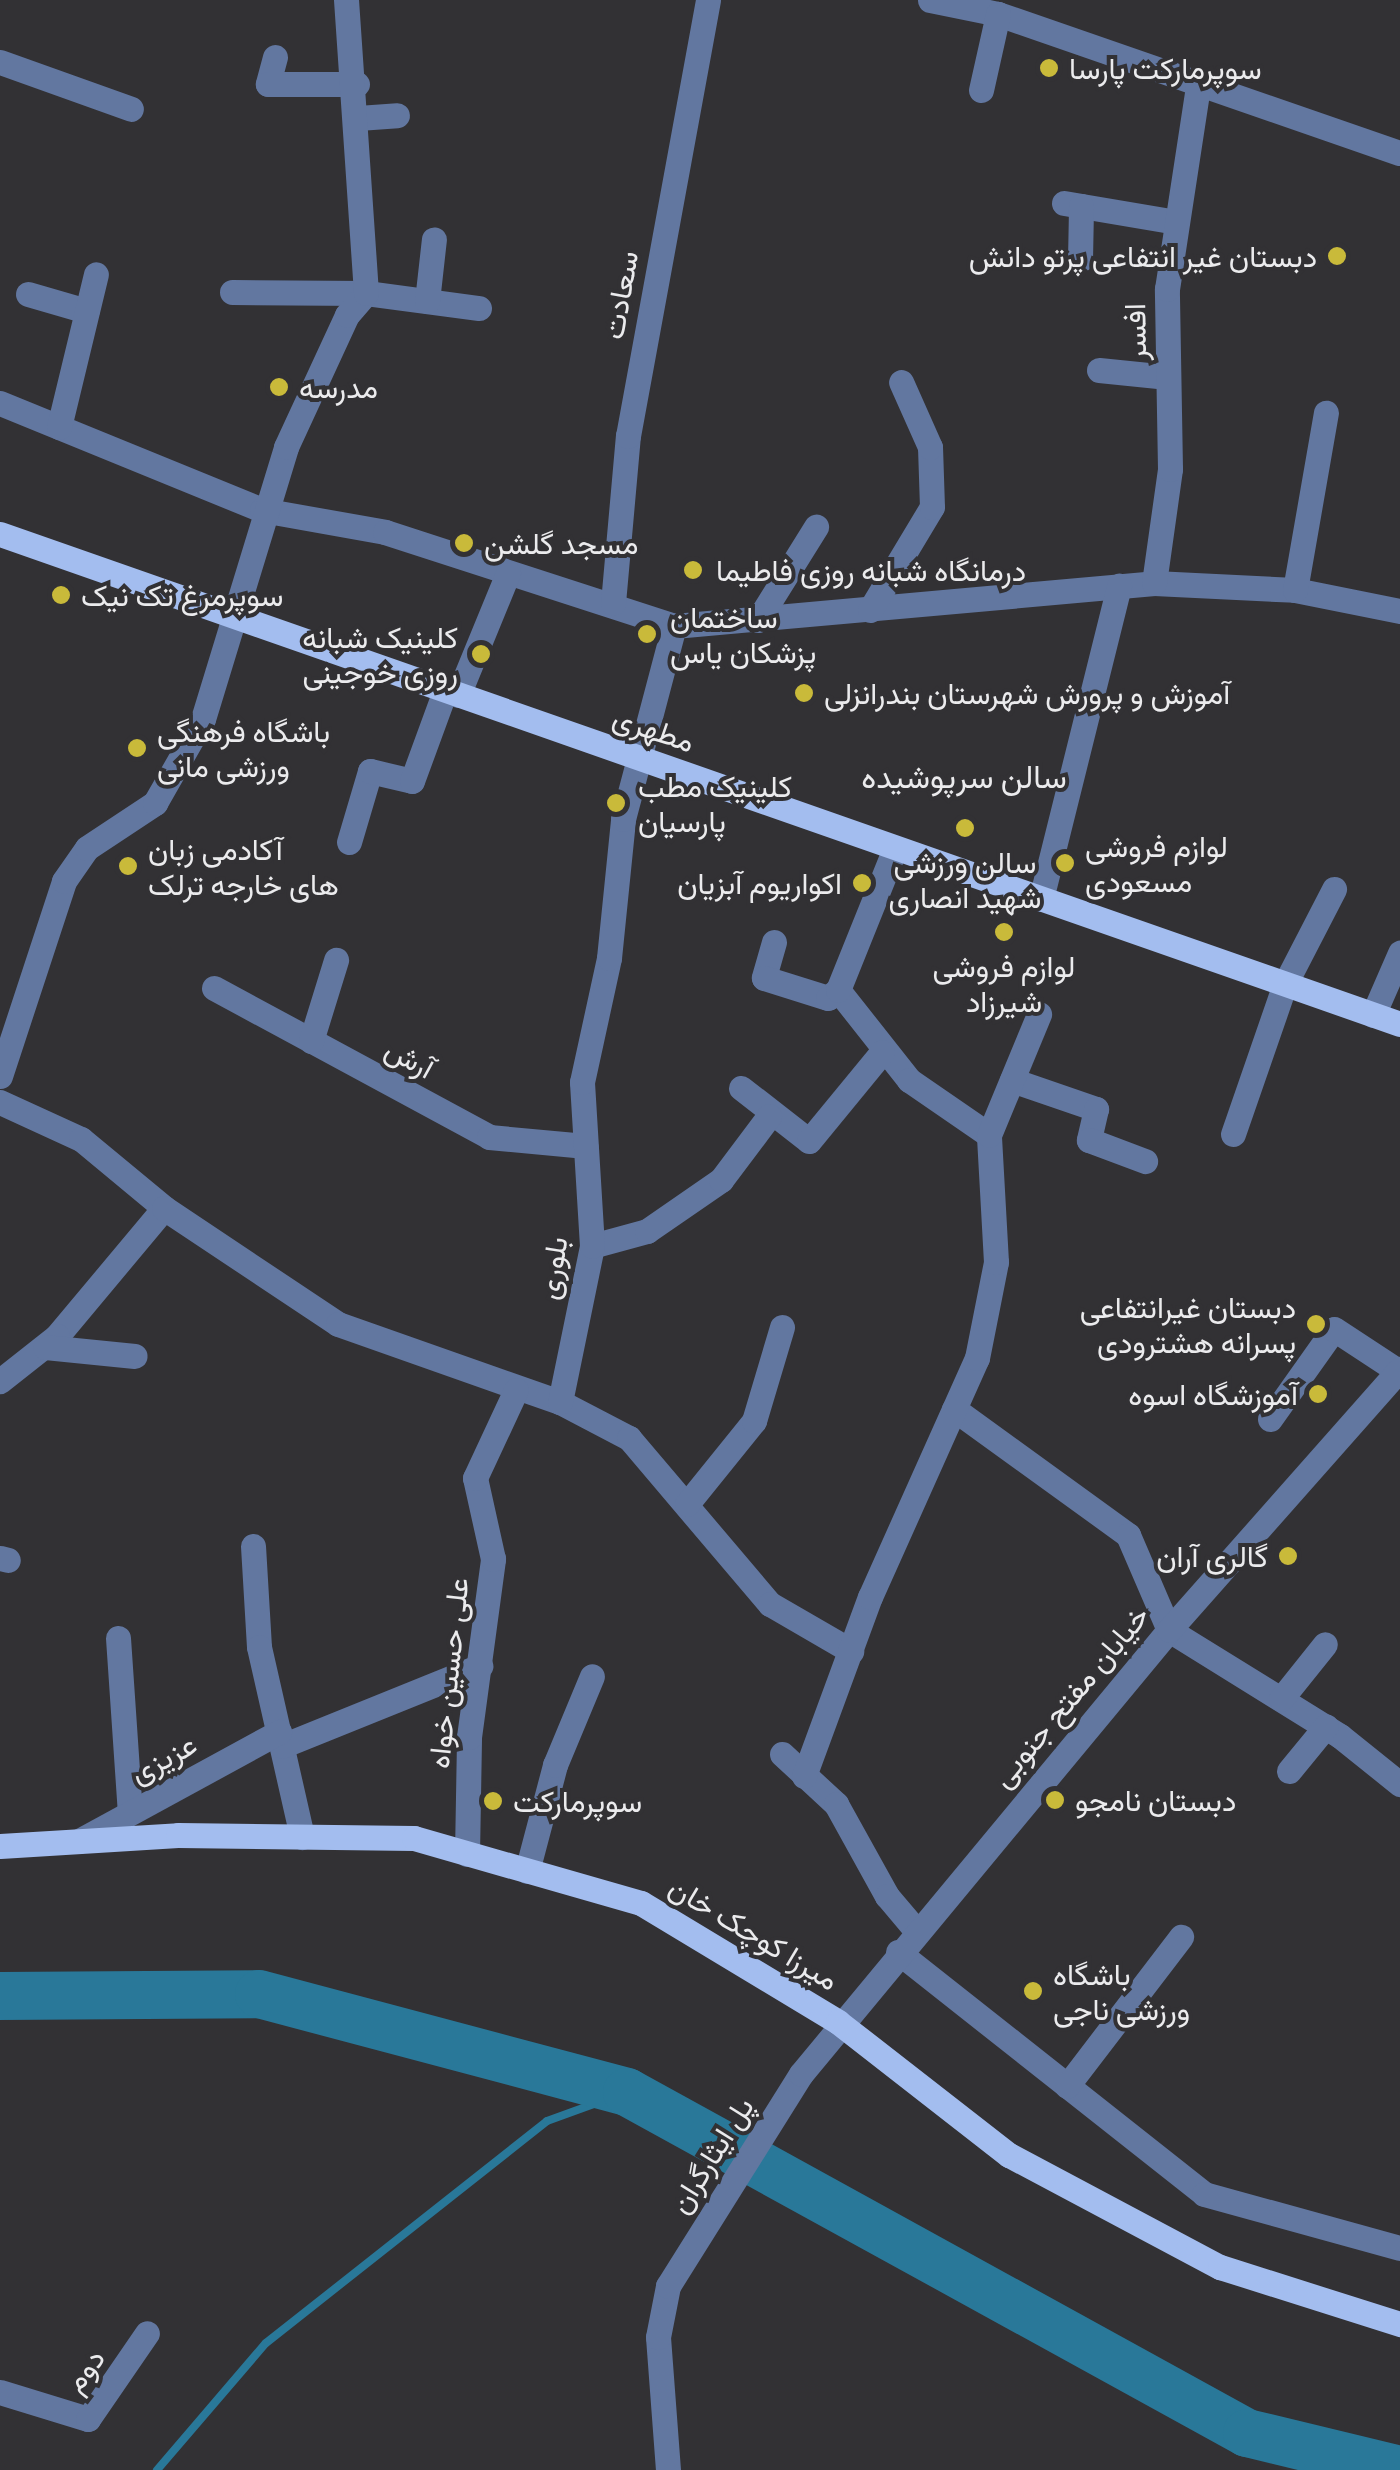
<!DOCTYPE html>
<html>
<head>
<meta charset="utf-8">
<style>
  body { margin:0 }
  #map { position:relative; width:1400px; height:2470px; overflow:hidden; background:#323134; font-family:Ubuntu,Vazirmatn,sans-serif }
  div>[style] { position:absolute }
  .water>* { inset:0; background:#297899 }
  .stream>* { height:8px; margin:-4px; padding:0 4px; transform-origin:4px; border-radius:4px; background:#297899 }
  .river>* { height:48px; margin:-24px; padding:0 24px; transform-origin:24px; border-radius:24px; background:#297899 }
  .minor>* { height:25px; margin:-12.5px; padding:0 12.5px; transform-origin:12.5px; border-radius:12.5px; background:#6277a0 }
  .major>* { height:25px; margin:-12.5px; padding:0 12.5px; transform-origin:12.5px; border-radius:12.5px; background:#a3bdef }
  .dots>* { width:28px; height:28px; translate:-50% -50%; box-sizing:border-box; border:5px solid #323134; border-radius:50% }
  span { translate:-50% -50%; white-space:nowrap; text-align:center; line-height:1.15; -webkit-text-stroke:8px #323134; paint-order:stroke }
  .poi-label { font-size:30px; color:#ebebed }
  .left { translate:0 -50%; text-align:left }
  .right { translate:-100% -50%; text-align:right }
  .street-label { font-size:30px; color:#ebebed }
  .neighbourhood-label { font-size:32px; color:#ebebed }
</style>
</head>
<body>
<div id="map">
  <div class="water">
    <i style="clip-path:polygon(1247px 2433px,1400px 2454px,1400px 2470px,1333px 2470px)"></i>
  </div>
  <div class="stream">
    <i style="left:157px;top:2470px;width:167px;rotate:-49.4deg"></i>
    <i style="left:266px;top:2343px;width:358px;rotate:-38.3deg"></i>
    <i style="left:547px;top:2121px;width:85px;rotate:-19.9deg"></i>
  </div>
  <div class="river">
    <i style="left:0;top:1996px;width:259px;rotate:-0.4deg"></i>
    <i style="left:259px;top:1994px;width:381px;rotate:14.9deg"></i>
    <i style="left:627px;top:2092px;width:708px;rotate:28.81deg"></i>
    <i style="left:1247px;top:2433px;width:157px;rotate:13.6deg"></i>
  </div>
  <div class="minor">
    <i style="left:930px;top:0;width:69px;rotate:11.6deg"></i>
    <i style="left:998px;top:14px;width:425px;rotate:19.1deg"></i>
    <i style="left:275px;top:57px;width:28px;rotate:105deg"></i>
    <i style="left:268px;top:84px;width:89px"></i>
    <i style="left:0;top:62px;width:139px;rotate:19.7deg"></i>
    <i style="left:981px;top:90px;width:78px;rotate:-77.4deg"></i>
    <i style="left:358px;top:118px;width:39px;rotate:-4deg"></i>
    <i style="left:1064px;top:203px;width:114px;rotate:9.6deg"></i>
    <i style="left:1080px;top:260px;width:54px;rotate:-88.9deg"></i>
    <i style="left:232px;top:292px;width:134px;rotate:0.4deg"></i>
    <i style="left:366px;top:293px;width:114px;rotate:7.6deg"></i>
    <i style="left:28px;top:294px;width:61px;rotate:16.1deg"></i>
    <i style="left:427px;top:301px;width:62px;rotate:-83.6deg"></i>
    <i style="left:1099px;top:370px;width:69px;rotate:5.8deg"></i>
    <i style="left:0;top:403px;width:283px;rotate:22.2deg"></i>
    <i style="left:262px;top:510px;width:125px;rotate:10.1deg"></i>
    <i style="left:385px;top:532px;width:304px;rotate:18deg"></i>
    <i style="left:674px;top:626px;width:482px;rotate:-5.1deg"></i>
    <i style="left:1154px;top:583px;width:141px;rotate:2.8deg"></i>
    <i style="left:1295px;top:590px;width:107px;rotate:11.3deg"></i>
    <i style="left:59px;top:427px;width:157px;rotate:-76.4deg"></i>
    <i style="left:1154px;top:583px;width:115px;rotate:-82deg"></i>
    <i style="left:1170px;top:469px;width:180px;rotate:-91deg"></i>
    <i style="left:1167px;top:289px;width:210px;rotate:-81.3deg"></i>
    <i style="left:1295px;top:590px;width:180px;rotate:-80.1deg"></i>
    <i style="left:613px;top:603px;width:168px;rotate:-84.9deg"></i>
    <i style="left:628px;top:436px;width:443px;rotate:-79.6deg"></i>
    <i style="left:870px;top:610px;width:120px;rotate:-59deg"></i>
    <i style="left:932px;top:507px;width:60px;rotate:-91.9deg"></i>
    <i style="left:930px;top:447px;width:71px;rotate:-114deg"></i>
    <i style="left:758px;top:620px;width:110px;rotate:-58.1deg"></i>
    <i style="left:458px;top:695px;width:132px;rotate:-67.7deg"></i>
    <i style="left:349px;top:842px;width:74px;rotate:-73.5deg"></i>
    <i style="left:370px;top:771px;width:43px;rotate:13.4deg"></i>
    <i style="left:412px;top:781px;width:96px;rotate:-69.9deg"></i>
    <i style="left:1041px;top:899px;width:323px;rotate:-76deg"></i>
    <i style="left:774px;top:942px;width:37px;rotate:106deg"></i>
    <i style="left:764px;top:978px;width:67px;rotate:17.4deg"></i>
    <i style="left:828px;top:998px;width:13px;rotate:-39deg"></i>
    <i style="left:214px;top:988px;width:313px;rotate:28.4deg"></i>
    <i style="left:489px;top:1137px;width:97px;rotate:5.3deg"></i>
    <i style="left:838px;top:990px;width:115px;rotate:51.7deg"></i>
    <i style="left:909px;top:1080px;width:97px;rotate:34.5deg"></i>
    <i style="left:838px;top:990px;width:153px;rotate:-68.1deg"></i>
    <i style="left:1373px;top:1015px;width:68px;rotate:-66.5deg"></i>
    <i style="left:311px;top:1041px;width:85px;rotate:-72.8deg"></i>
    <i style="left:0;top:1076px;width:205px;rotate:-71.8deg"></i>
    <i style="left:64px;top:881px;width:40px;rotate:-55.1deg"></i>
    <i style="left:87px;top:848px;width:82px;rotate:-33.5deg"></i>
    <i style="left:155px;top:803px;width:97px;rotate:-60.3deg"></i>
    <i style="left:203px;top:719px;width:284px;rotate:-73deg"></i>
    <i style="left:286px;top:447px;width:145px;rotate:-65.2deg"></i>
    <i style="left:347px;top:315px;width:29px;rotate:-49deg"></i>
    <i style="left:366px;top:293px;width:294px;rotate:-93.9deg"></i>
    <i style="left:1012px;top:1080px;width:89px;rotate:19deg"></i>
    <i style="left:1096px;top:1109px;width:32px;rotate:103deg"></i>
    <i style="left:1089px;top:1140px;width:60px;rotate:20.6deg"></i>
    <i style="left:741px;top:1088px;width:86px;rotate:37.9deg"></i>
    <i style="left:809px;top:1141px;width:115px;rotate:-50.6deg"></i>
    <i style="left:0;top:1102px;width:89px;rotate:24.6deg"></i>
    <i style="left:81px;top:1139px;width:108px;rotate:39.7deg"></i>
    <i style="left:164px;top:1208px;width:167px;rotate:129.9deg"></i>
    <i style="left:57px;top:1336px;width:73px;rotate:141.7deg"></i>
    <i style="left:1233px;top:1134px;width:159px;rotate:-70.9deg"></i>
    <i style="left:1285px;top:984px;width:107px;rotate:-62.7deg"></i>
    <i style="left:164px;top:1208px;width:209px;rotate:33.7deg"></i>
    <i style="left:338px;top:1324px;width:235px;rotate:19.4deg"></i>
    <i style="left:560px;top:1402px;width:78px;rotate:27.6deg"></i>
    <i style="left:629px;top:1438px;width:218px;rotate:49.7deg"></i>
    <i style="left:770px;top:1604px;width:94px;rotate:30.1deg"></i>
    <i style="left:592px;top:1246px;width:57px;rotate:-15.3deg"></i>
    <i style="left:647px;top:1231px;width:90px;rotate:-34.6deg"></i>
    <i style="left:721px;top:1180px;width:80px;rotate:-53.1deg"></i>
    <i style="left:45px;top:1347px;width:90px;rotate:5.7deg"></i>
    <i style="left:560px;top:1402px;width:159px;rotate:-78.4deg"></i>
    <i style="left:592px;top:1246px;width:164px;rotate:-93.5deg"></i>
    <i style="left:582px;top:1082px;width:127px;rotate:-77.7deg"></i>
    <i style="left:609px;top:958px;width:140px;rotate:-84.2deg"></i>
    <i style="left:623px;top:819px;width:200px;rotate:-75.2deg"></i>
    <i style="left:954px;top:1409px;width:215px;rotate:35.9deg"></i>
    <i style="left:1128px;top:1535px;width:103px;rotate:66.7deg"></i>
    <i style="left:1169px;top:1630px;width:201px;rotate:31.8deg"></i>
    <i style="left:1340px;top:1736px;width:77px;rotate:38.7deg"></i>
    <i style="left:1270px;top:1419px;width:110px;rotate:-54.6deg"></i>
    <i style="left:1334px;top:1329px;width:77px;rotate:33.3deg"></i>
    <i style="left:687px;top:1504px;width:107px;rotate:-51.1deg"></i>
    <i style="left:754px;top:1421px;width:98px;rotate:-73.4deg"></i>
    <i style="left:253px;top:1546px;width:101px;rotate:86.6deg"></i>
    <i style="left:259px;top:1647px;width:195px;rotate:77.2deg"></i>
    <i style="left:0;top:1558px;width:8px;rotate:14deg"></i>
    <i style="left:118px;top:1638px;width:175px;rotate:86.1deg"></i>
    <i style="left:1281px;top:1699px;width:70px;rotate:-51.3deg"></i>
    <i style="left:282px;top:1746px;width:214px;rotate:-22deg"></i>
    <i style="left:782px;top:1754px;width:74px;rotate:42.8deg"></i>
    <i style="left:836px;top:1804px;width:105px;rotate:61deg"></i>
    <i style="left:887px;top:1896px;width:43px;rotate:49.7deg"></i>
    <i style="left:1289px;top:1771px;width:58px;rotate:-50.6deg"></i>
    <i style="left:804px;top:1776px;width:191px;rotate:-69.8deg"></i>
    <i style="left:870px;top:1597px;width:262px;rotate:-65.9deg"></i>
    <i style="left:977px;top:1358px;width:98px;rotate:-78.8deg"></i>
    <i style="left:996px;top:1262px;width:127px;rotate:-93.2deg"></i>
    <i style="left:989px;top:1135px;width:131px;rotate:-67.5deg"></i>
    <i style="left:79px;top:1841px;width:228px;rotate:-28.6deg"></i>
    <i style="left:467px;top:1854px;width:117px;rotate:-89deg"></i>
    <i style="left:469px;top:1737px;width:180px;rotate:-82.3deg"></i>
    <i style="left:493px;top:1559px;width:83px;rotate:-102.5deg"></i>
    <i style="left:475px;top:1478px;width:97px;rotate:-65deg"></i>
    <i style="left:527px;top:1871px;width:110px;rotate:-75.2deg"></i>
    <i style="left:555px;top:1765px;width:96px;rotate:-67.4deg"></i>
    <i style="left:898px;top:1952px;width:390px;rotate:38.3deg"></i>
    <i style="left:1204px;top:2194px;width:203px;rotate:15.4deg"></i>
    <i style="left:1067px;top:2086px;width:188px;rotate:-52.6deg"></i>
    <i style="left:0;top:2392px;width:92px;rotate:17.1deg"></i>
    <i style="left:88px;top:2419px;width:104px;rotate:-55.5deg"></i>
    <i style="left:668px;top:2470px;width:133px;rotate:-94.3deg"></i>
    <i style="left:658px;top:2337px;width:52px;rotate:-78.9deg"></i>
    <i style="left:668px;top:2286px;width:250px;rotate:-57.9deg"></i>
    <i style="left:801px;top:2074px;width:577px;rotate:-50.35deg"></i>
    <i style="left:1169px;top:1630px;width:349px;rotate:-48.5deg"></i>
  </div>
  <div class="major">
    <i style="left:0;top:534px;width:1483px;rotate:19.29deg"></i>
    <i style="left:0;top:1846px;width:178px;rotate:-3.5deg"></i>
    <i style="left:178px;top:1835px;width:236px;rotate:0.7deg"></i>
    <i style="left:414px;top:1838px;width:236px;rotate:16deg"></i>
    <i style="left:641px;top:1903px;width:230px;rotate:31.1deg"></i>
    <i style="left:838px;top:2022px;width:217px;rotate:37.9deg"></i>
    <i style="left:1009px;top:2155px;width:239px;rotate:28deg"></i>
    <i style="left:1220px;top:2267px;width:189px;rotate:17.6deg"></i>
  </div>
  <div class="dots">
    <i style="left:1049px;top:68px;background:#c9ba3a"></i>
    <i style="left:1337px;top:256px;background:#c9ba3a"></i>
    <i style="left:279px;top:387px;background:#c9ba3a"></i>
    <i style="left:464px;top:543px;background:#c9ba3a"></i>
    <i style="left:693px;top:570px;background:#c9ba3a"></i>
    <i style="left:61px;top:595px;background:#c9ba3a"></i>
    <i style="left:647px;top:634px;background:#c9ba3a"></i>
    <i style="left:481px;top:654px;background:#c9ba3a"></i>
    <i style="left:804px;top:693px;background:#c9ba3a"></i>
    <i style="left:137px;top:748px;background:#c9ba3a"></i>
    <i style="left:616px;top:803px;background:#c9ba3a"></i>
    <i style="left:965px;top:828px;background:#c9ba3a"></i>
    <i style="left:1065px;top:863px;background:#c9ba3a"></i>
    <i style="left:128px;top:866px;background:#c9ba3a"></i>
    <i style="left:862px;top:883px;background:#c9ba3a"></i>
    <i style="left:1004px;top:932px;background:#c9ba3a"></i>
    <i style="left:1316px;top:1324px;background:#c9ba3a"></i>
    <i style="left:1318px;top:1394px;background:#c9ba3a"></i>
    <i style="left:1288px;top:1556px;background:#c9ba3a"></i>
    <i style="left:1055px;top:1800px;background:#c9ba3a"></i>
    <i style="left:493px;top:1801px;background:#c9ba3a"></i>
    <i style="left:1033px;top:1991px;background:#c9ba3a"></i>
  </div>
  <div class="poi-label">
    <span class="left" style="left:1069px;top:68px">سوپرمارکت پارسا</span>
    <span class="right" style="left:1317px;top:256px">دبستان غیر انتفاعی پرتو دانش</span>
    <span class="left" style="left:299px;top:387px">مدرسه</span>
    <span class="left" style="left:484px;top:543px">مسجد گلشن</span>
    <span class="left" style="left:716px;top:570px">درمانگاه شبانه روزی فاطیما</span>
    <span class="left" style="left:81px;top:595px">سوپرمرغ تک نیک</span>
    <span class="left" style="left:670px;top:634px">ساختمان<br>پزشکان یاس</span>
    <span class="right" style="left:458px;top:654px">کلینیک شبانه<br>روزی خوجینی</span>
    <span class="left" style="left:824px;top:693px">آموزش و پرورش شهرستان بندرانزلی</span>
    <span class="left" style="left:157px;top:748px">باشگاه فرهنگی<br>ورزشی مانی</span>
    <span class="left" style="left:638px;top:803px">کلینیک مطب<br>پارسیان</span>
    <span class="left" style="left:1085px;top:863px">لوازم فروشی<br>مسعودی</span>
    <span class="left" style="left:148px;top:866px">آکادمی زبان<br>های خارجه ترلک</span>
    <span style="left:965px;top:879px">سالن ورزشی<br>شهید انصاری</span>
    <span class="right" style="left:842px;top:883px">اکواریوم آبزیان</span>
    <span style="left:1004px;top:983px">لوازم فروشی<br>شیرزاد</span>
    <span class="right" style="left:1296px;top:1324px">دبستان غیرانتفاعی<br>پسرانه هشترودی</span>
    <span class="right" style="left:1298px;top:1394px">آموزشگاه اسوه</span>
    <span class="right" style="left:1268px;top:1556px">گالری آران</span>
    <span class="left" style="left:1075px;top:1800px">دبستان نامجو</span>
    <span class="left" style="left:513px;top:1801px">سوپرمارکت</span>
    <span class="left" style="left:1053px;top:1991px">باشگاه<br>ورزشی ناجی</span>
  </div>
  <div class="street-label">
    <span style="left:620px;top:295px;rotate:-80deg">سعادت</span>
    <span style="left:1135px;top:332px;rotate:-91deg">افسر</span>
    <span style="left:654px;top:729px;rotate:19deg">مطهری</span>
    <span style="left:410px;top:1058px;rotate:29deg">آرش</span>
    <span style="left:552px;top:1268px;rotate:-81deg">بلوری</span>
    <span style="left:448px;top:1673px;rotate:-84deg">علی حسین خواه</span>
    <span style="left:1070px;top:1696px;rotate:-50deg">خیابان مفتح جنوبی</span>
    <span style="left:163px;top:1758px;rotate:-28deg">عزیزی</span>
    <span style="left:754px;top:1933px;rotate:31deg">میرزا کوچک خان</span>
    <span style="left:711px;top:2155px;rotate:-58deg">پل ایثارگران</span>
    <span style="left:84px;top:2370px;rotate:-52deg">دوم</span>
  </div>
  <div class="neighbourhood-label">
    <span style="left:964px;top:776px">سالن سرپوشیده</span>
  </div>
</div>
</body>
</html>
